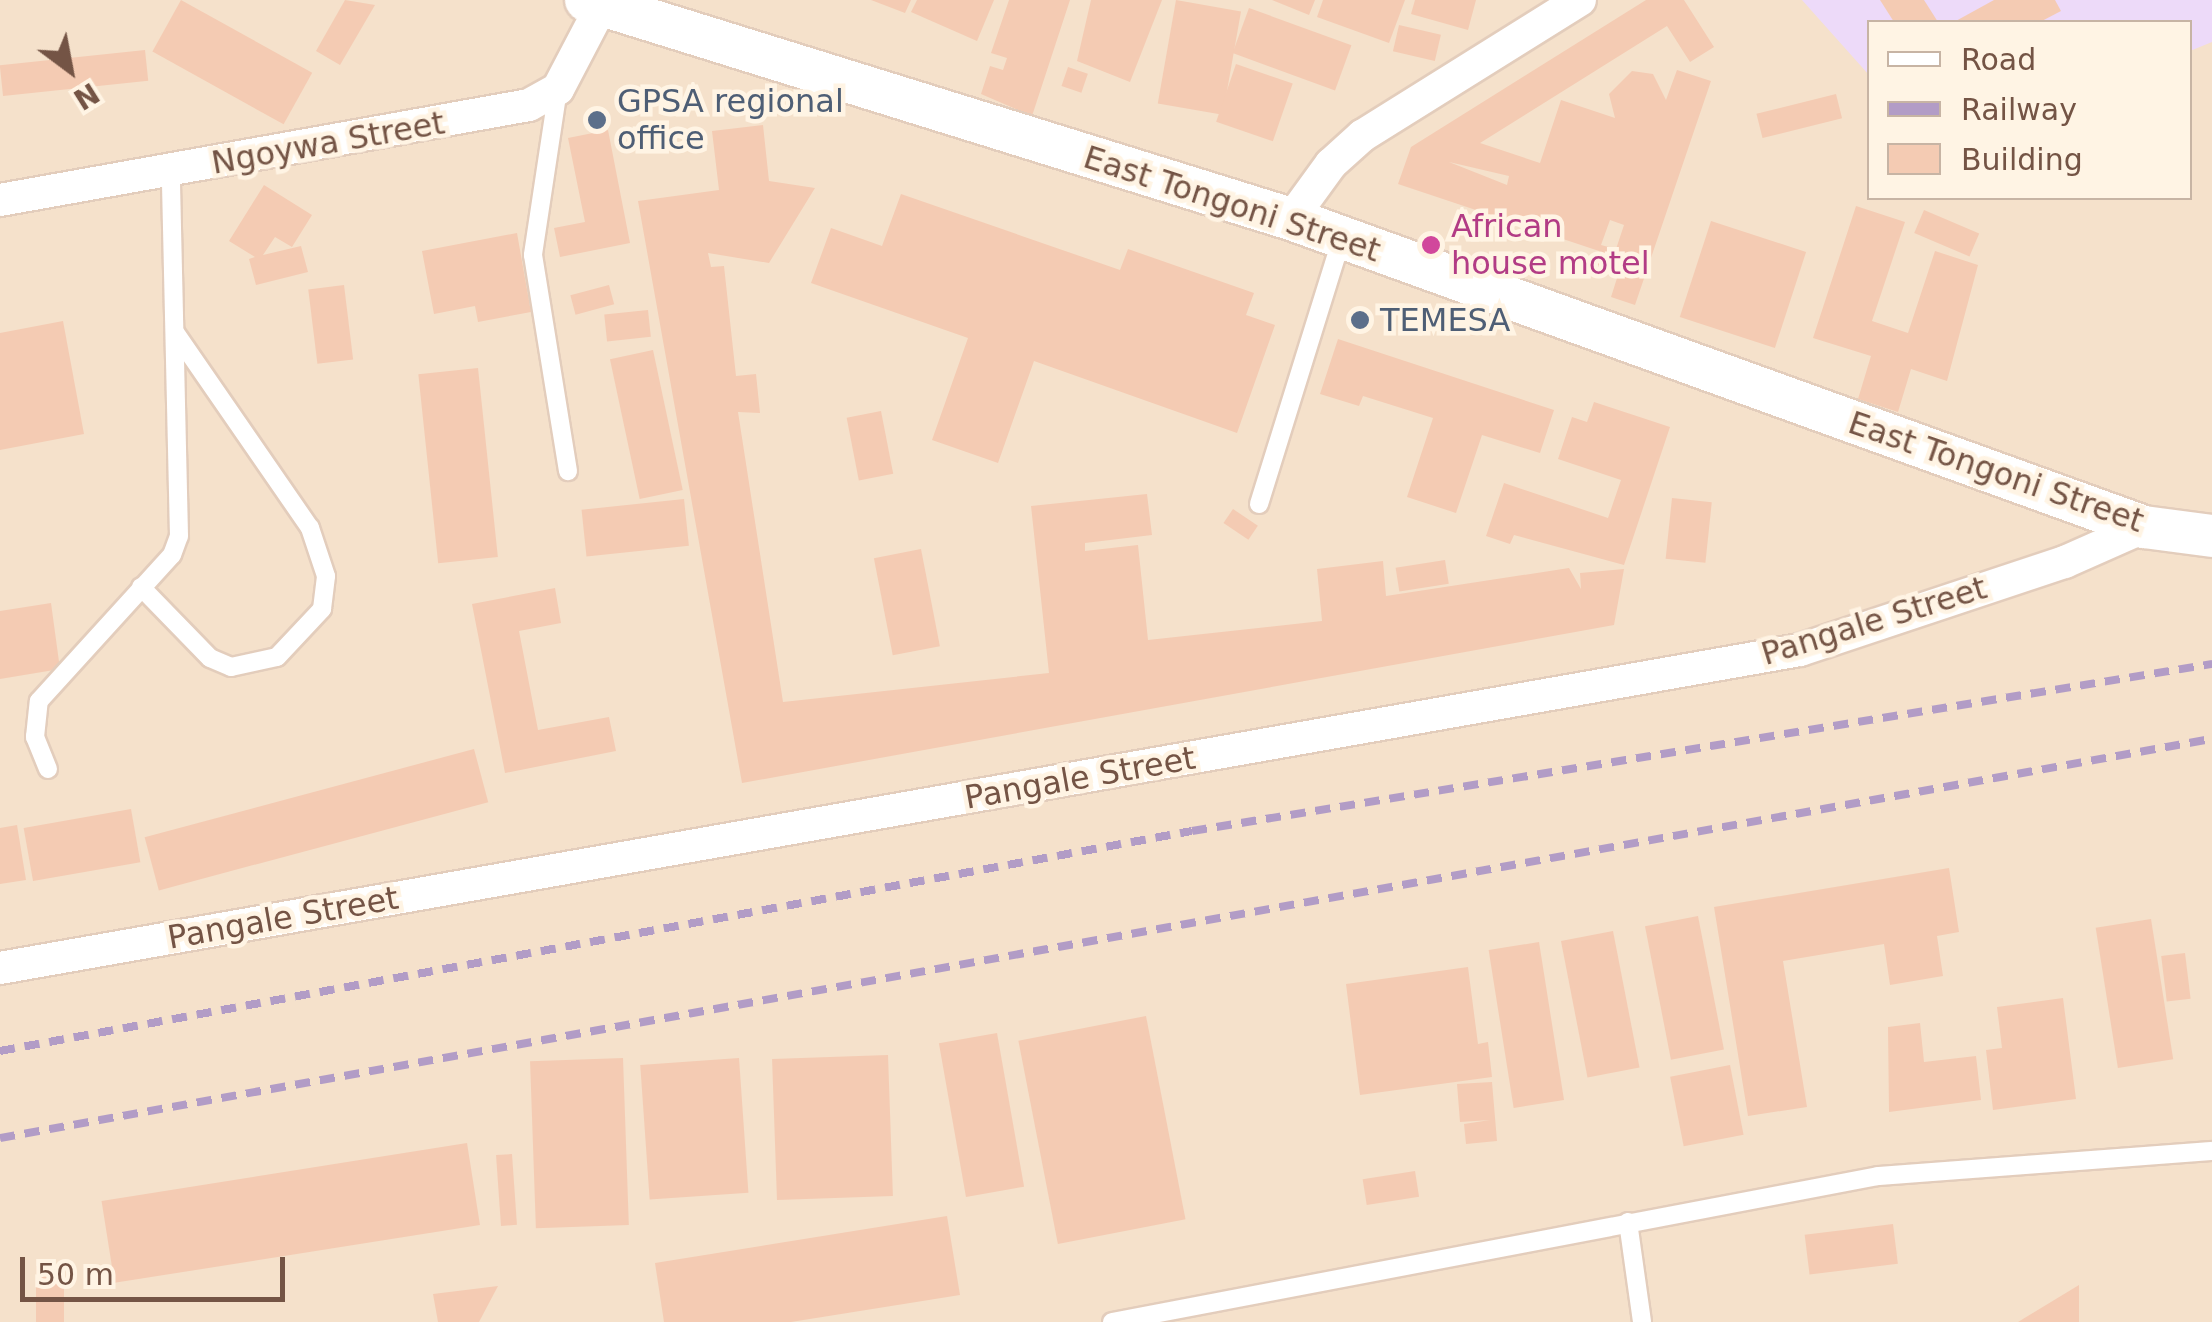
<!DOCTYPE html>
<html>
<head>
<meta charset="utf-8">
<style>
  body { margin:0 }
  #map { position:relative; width:2212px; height:1322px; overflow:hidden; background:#fdf0dd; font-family:"DejaVu Sans",sans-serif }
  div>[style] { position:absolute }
  .residential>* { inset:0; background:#f5e1cb }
  .education>* { inset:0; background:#eddaf9 }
  .building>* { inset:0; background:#f4cbb3; transform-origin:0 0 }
  .roads { filter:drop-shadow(2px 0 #e3cdbc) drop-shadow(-2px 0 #e3cdbc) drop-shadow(0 2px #e3cdbc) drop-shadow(0 -2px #e3cdbc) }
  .service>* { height:18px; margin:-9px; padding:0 9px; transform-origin:9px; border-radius:9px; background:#fff }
  .minor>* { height:32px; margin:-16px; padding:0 16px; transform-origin:16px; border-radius:16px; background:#fff }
  .tertiary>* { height:42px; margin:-21px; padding:0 21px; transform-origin:21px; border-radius:21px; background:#fff }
  .rail>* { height:8px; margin-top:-4px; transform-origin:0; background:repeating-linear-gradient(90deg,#b29cc6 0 15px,transparent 0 25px) }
  .dots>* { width:28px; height:28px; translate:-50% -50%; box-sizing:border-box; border:5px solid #fff4e4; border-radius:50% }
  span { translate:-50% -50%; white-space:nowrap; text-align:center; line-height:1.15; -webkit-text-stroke:9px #fff4e4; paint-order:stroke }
  .service-label { font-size:32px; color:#4e5e75 }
  .left { translate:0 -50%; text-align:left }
  .street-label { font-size:32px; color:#745445 }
  .hotel-label { font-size:32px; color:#b23c85 }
  .legend { position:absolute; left:1867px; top:20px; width:325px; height:180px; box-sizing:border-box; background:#fff4e4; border:2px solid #c7b4a4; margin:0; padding:12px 18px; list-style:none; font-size:30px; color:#745445 }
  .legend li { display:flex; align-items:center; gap:20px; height:50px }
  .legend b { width:50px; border:2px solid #c7b4a4 }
  .north { position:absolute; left:20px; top:20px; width:100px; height:100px; -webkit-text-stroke:8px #fff4e4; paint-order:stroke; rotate:148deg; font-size:28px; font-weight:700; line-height:40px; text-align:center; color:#745445 }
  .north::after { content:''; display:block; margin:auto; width:35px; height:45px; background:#745445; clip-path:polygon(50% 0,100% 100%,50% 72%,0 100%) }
  .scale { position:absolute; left:20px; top:1257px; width:265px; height:45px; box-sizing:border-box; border:5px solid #745445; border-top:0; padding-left:12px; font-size:30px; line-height:35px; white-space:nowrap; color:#745445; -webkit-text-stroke:8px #fff4e4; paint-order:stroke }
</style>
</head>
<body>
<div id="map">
  <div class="residential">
    <i style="clip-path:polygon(evenodd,0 0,2212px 0,2212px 1322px,0 1322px,0 0,1870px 22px,2190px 22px,2190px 198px,1870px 198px,1870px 22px)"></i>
  </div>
  <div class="education">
    <i style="clip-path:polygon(1802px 0,2212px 0,2212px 42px,2190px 51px,2190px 22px,1870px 22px,1869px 75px)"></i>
  </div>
  <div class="building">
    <i style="left:181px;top:0;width:150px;height:59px;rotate:29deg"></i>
    <i style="clip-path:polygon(345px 0,375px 5px,340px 65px,316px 51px)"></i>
    <i style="clip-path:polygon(871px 0,911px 0,905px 13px)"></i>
    <i style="clip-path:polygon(917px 0,994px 0,977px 41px,911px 12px)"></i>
    <i style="clip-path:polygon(1009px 0,1070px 0,1032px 116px,981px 94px,990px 66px,1003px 70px,1007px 58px,991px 53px)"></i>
    <i style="clip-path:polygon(1091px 0,1162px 0,1130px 82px,1077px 61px)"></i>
    <i style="left:1176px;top:0;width:66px;height:105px;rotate:10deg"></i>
    <i style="clip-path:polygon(1272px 0,1315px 0,1309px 15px)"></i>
    <i style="clip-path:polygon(1323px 0,1405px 0,1389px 43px,1317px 17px)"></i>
    <i style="clip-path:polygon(1415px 0,1476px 0,1468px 30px,1411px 14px)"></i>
    <i style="clip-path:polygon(evenodd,1646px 0,1684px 0,1714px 47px,1690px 62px,1667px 26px,1480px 143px,1540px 163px,1561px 100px,1615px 118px,1609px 94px,1632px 71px,1653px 74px,1666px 100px,1677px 70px,1711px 81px,1635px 305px,1611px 297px,1619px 272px,1595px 264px,1599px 251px,1398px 184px,1411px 147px,1646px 0,1449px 162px,1509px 176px,1507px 185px,1449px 162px,1646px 0,1610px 220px,1624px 225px,1616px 249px,1601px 245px,1610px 220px)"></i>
    <i style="clip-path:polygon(1880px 0,1924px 0,1938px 22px,1894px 22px)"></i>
    <i style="clip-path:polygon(1994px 0,2055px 0,2061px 11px,2040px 22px,1954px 22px)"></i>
    <i style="left:1249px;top:8px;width:109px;height:48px;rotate:20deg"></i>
    <i style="left:1399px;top:25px;width:43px;height:27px;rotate:13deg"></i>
    <i style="left:145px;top:50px;width:31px;height:146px;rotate:84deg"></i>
    <i style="left:1236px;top:64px;width:60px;height:61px;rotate:19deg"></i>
    <i style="left:1068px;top:67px;width:21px;height:20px;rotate:19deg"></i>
    <i style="left:1836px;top:94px;width:25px;height:82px;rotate:76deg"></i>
    <i style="clip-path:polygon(763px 125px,769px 181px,815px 188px,769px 263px,708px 253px,711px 267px,724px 266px,736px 376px,756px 374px,760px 413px,738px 412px,783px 702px,1049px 673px,1031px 506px,1147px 494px,1152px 535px,1085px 543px,1085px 551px,1138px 545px,1148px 640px,1322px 621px,1317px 569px,1383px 561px,1386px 596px,1569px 568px,1581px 589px,1580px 573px,1624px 569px,1614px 625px,742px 783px,638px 201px,719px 190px,712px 131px)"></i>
    <i style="clip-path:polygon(608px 130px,630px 243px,560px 257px,554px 228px,585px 222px,568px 138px)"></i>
    <i style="clip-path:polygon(264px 185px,312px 215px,292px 247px,275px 237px,263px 255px,301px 246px,308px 272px,256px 285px,249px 259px,255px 257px,229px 241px)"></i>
    <i style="clip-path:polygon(901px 194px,1120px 270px,1128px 249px,1254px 293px,1246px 315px,1275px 325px,1237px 433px,1034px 361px,998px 463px,932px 440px,968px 338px,811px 283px,831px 228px,882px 246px)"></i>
    <i style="clip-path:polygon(1856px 206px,1905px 222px,1872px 321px,1908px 333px,1935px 251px,1978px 265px,1947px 381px,1911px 369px,1898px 412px,1858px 399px,1871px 356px,1813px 338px)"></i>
    <i style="left:1924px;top:210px;width:60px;height:25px;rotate:23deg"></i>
    <i style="left:1711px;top:221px;width:100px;height:101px;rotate:18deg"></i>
    <i style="clip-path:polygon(517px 233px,531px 312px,478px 322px,475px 306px,434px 314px,422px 251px)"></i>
    <i style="left:344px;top:285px;width:75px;height:36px;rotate:83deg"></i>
    <i style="left:609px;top:285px;width:20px;height:40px;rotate:75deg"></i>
    <i style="left:648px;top:310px;width:27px;height:44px;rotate:84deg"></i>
    <i style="clip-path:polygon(63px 321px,84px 434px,0 450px,0 333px)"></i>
    <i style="clip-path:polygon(1338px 339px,1554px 410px,1540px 453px,1482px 435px,1456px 513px,1407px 497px,1433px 418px,1363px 396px,1359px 406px,1320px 394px)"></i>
    <i style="left:653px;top:350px;width:143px;height:44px;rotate:78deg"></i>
    <i style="left:478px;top:368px;width:190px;height:60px;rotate:84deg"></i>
    <i style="clip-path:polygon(1594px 402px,1670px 427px,1624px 565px,1514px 535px,1510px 544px,1486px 536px,1504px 483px,1608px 518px,1621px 480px,1558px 459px,1572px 417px,1587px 422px)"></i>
    <i style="left:881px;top:411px;width:64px;height:35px;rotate:79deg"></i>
    <i style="left:1672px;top:498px;width:40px;height:61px;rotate:6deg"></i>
    <i style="left:684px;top:499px;width:47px;height:103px;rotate:84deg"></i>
    <i style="left:1233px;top:509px;width:30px;height:17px;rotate:34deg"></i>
    <i style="left:921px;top:549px;width:99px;height:48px;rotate:79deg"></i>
    <i style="left:1445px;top:560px;width:24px;height:50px;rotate:81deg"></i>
    <i style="clip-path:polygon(555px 588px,561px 623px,519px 631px,538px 730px,609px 717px,616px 751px,505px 773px,472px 604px)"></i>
    <i style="clip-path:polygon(51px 603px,60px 669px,0 679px,0 611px)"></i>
    <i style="left:474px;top:749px;width:55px;height:341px;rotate:75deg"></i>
    <i style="left:131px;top:809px;width:54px;height:109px;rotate:80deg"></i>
    <i style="clip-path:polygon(17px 825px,26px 880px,0 884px,0 828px)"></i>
    <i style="clip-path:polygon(1949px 868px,1959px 932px,1937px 936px,1943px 976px,1890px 985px,1884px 944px,1783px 961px,1807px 1107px,1748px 1116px,1714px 907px)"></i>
    <i style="left:1698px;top:916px;width:136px;height:54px;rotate:79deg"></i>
    <i style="left:2151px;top:919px;width:142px;height:56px;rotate:81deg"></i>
    <i style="left:1613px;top:931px;width:139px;height:53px;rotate:79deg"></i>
    <i style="left:1539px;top:942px;width:160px;height:51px;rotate:81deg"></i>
    <i style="left:2185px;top:953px;width:46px;height:24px;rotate:83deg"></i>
    <i style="clip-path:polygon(1468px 967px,1478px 1044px,1488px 1042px,1492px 1077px,1360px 1095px,1346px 984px)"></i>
    <i style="clip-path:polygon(2063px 998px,2076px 1099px,1993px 1110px,1986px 1050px,2002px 1048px,1997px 1007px)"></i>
    <i style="left:1146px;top:1016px;width:207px;height:130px;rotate:79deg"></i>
    <i style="clip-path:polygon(1920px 1023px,1924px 1062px,1976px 1056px,1981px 1100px,1889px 1112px,1888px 1027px)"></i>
    <i style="left:997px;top:1033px;width:156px;height:59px;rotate:80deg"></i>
    <i style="left:888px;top:1055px;width:141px;height:116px;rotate:88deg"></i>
    <i style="left:623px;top:1058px;width:167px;height:93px;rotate:88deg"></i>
    <i style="left:739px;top:1058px;width:135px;height:99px;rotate:86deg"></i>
    <i style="left:1730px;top:1065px;width:71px;height:61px;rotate:79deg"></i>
    <i style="clip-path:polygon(1492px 1082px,1497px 1141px,1466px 1144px,1464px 1124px,1490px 1120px,1460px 1122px,1457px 1084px)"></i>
    <i style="left:467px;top:1143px;width:83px;height:370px;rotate:81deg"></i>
    <i style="left:512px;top:1154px;width:71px;height:16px;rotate:86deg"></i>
    <i style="left:1415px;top:1171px;width:26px;height:53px;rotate:81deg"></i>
    <i style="clip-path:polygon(947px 1216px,960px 1295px,791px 1322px,664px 1322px,655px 1263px)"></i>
    <i style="left:1893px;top:1224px;width:40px;height:89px;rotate:83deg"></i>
    <i style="left:36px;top:1266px;width:28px;height:56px"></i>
    <i style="clip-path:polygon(2079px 1285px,2079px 1322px,2018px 1322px)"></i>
    <i style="clip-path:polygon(498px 1286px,479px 1322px,438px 1322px,433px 1294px)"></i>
  </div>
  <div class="roads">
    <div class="service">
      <i style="left:558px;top:89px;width:168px;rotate:98.6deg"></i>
      <i style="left:533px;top:255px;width:219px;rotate:80.8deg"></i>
      <i style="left:1259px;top:504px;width:279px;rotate:-72.7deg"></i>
      <i style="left:141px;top:587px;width:99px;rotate:45.8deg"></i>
      <i style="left:210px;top:658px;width:23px;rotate:23deg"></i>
      <i style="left:231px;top:667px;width:47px;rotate:-12.3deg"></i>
      <i style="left:277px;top:657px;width:66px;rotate:-46.8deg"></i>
      <i style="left:322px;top:609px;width:33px;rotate:-83deg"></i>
      <i style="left:326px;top:576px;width:51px;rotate:-108.4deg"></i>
      <i style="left:310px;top:528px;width:238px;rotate:-124.6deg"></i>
      <i style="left:48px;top:769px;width:35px;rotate:-112deg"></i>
      <i style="left:35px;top:737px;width:36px;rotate:-84deg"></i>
      <i style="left:39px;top:701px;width:197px;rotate:-47.7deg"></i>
      <i style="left:172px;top:555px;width:20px;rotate:-70deg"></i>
      <i style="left:179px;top:536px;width:366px;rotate:-91.3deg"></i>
      <i style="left:1628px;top:1222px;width:101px;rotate:82deg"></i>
      <i style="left:1112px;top:1322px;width:780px;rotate:-10.79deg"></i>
      <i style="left:1878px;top:1176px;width:335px;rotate:-4.3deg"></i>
    </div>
    <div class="minor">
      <i style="left:0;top:200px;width:537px;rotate:-10.18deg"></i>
      <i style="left:529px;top:105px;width:33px;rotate:-29deg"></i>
      <i style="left:558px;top:89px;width:95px;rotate:-62.4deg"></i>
      <i style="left:1291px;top:219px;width:68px;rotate:-54deg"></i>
      <i style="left:1331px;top:164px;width:42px;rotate:-42.1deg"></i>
      <i style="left:1362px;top:136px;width:257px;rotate:-32deg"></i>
      <i style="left:0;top:968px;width:1828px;rotate:-10.02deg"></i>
      <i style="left:1800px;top:650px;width:279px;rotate:-18.4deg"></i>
      <i style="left:2065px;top:562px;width:86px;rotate:-23.9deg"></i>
    </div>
    <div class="tertiary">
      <i style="left:586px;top:0;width:738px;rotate:17.26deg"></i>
      <i style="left:1291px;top:219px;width:907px;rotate:19.85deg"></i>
      <i style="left:2144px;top:527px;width:69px;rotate:7.5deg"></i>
    </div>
  </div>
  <div class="rail">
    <i style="left:0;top:1051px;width:1212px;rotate:-10.46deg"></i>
    <i style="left:1192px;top:831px;width:1034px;rotate:-9.3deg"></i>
    <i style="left:0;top:1138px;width:2248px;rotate:-10.23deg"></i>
  </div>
  <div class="dots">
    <i style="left:597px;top:120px;background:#5c6f8a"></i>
    <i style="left:1431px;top:245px;background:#d1479c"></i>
    <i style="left:1360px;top:320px;background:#5c6f8a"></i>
  </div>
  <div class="service-label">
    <span class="left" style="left:617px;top:120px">GPSA regional<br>office</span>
    <span class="left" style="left:1380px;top:320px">TEMESA</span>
  </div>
  <div class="street-label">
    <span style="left:328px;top:143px;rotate:-10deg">Ngoywa Street</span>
    <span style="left:1232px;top:204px;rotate:18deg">East Tongoni Street</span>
    <span style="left:1996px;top:472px;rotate:19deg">East Tongoni Street</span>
    <span style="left:1874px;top:621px;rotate:-17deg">Pangale Street</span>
    <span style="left:1080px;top:778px;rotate:-10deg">Pangale Street</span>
    <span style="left:283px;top:918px;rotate:-10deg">Pangale Street</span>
  </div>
  <div class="hotel-label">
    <span class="left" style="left:1451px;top:245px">African<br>house motel</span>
  </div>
  <ul class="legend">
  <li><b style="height:12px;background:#fff"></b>Road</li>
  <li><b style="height:12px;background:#b29cc6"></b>Railway</li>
  <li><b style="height:28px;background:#f4cbb3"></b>Building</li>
  </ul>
  <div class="north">N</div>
  <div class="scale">50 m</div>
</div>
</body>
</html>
